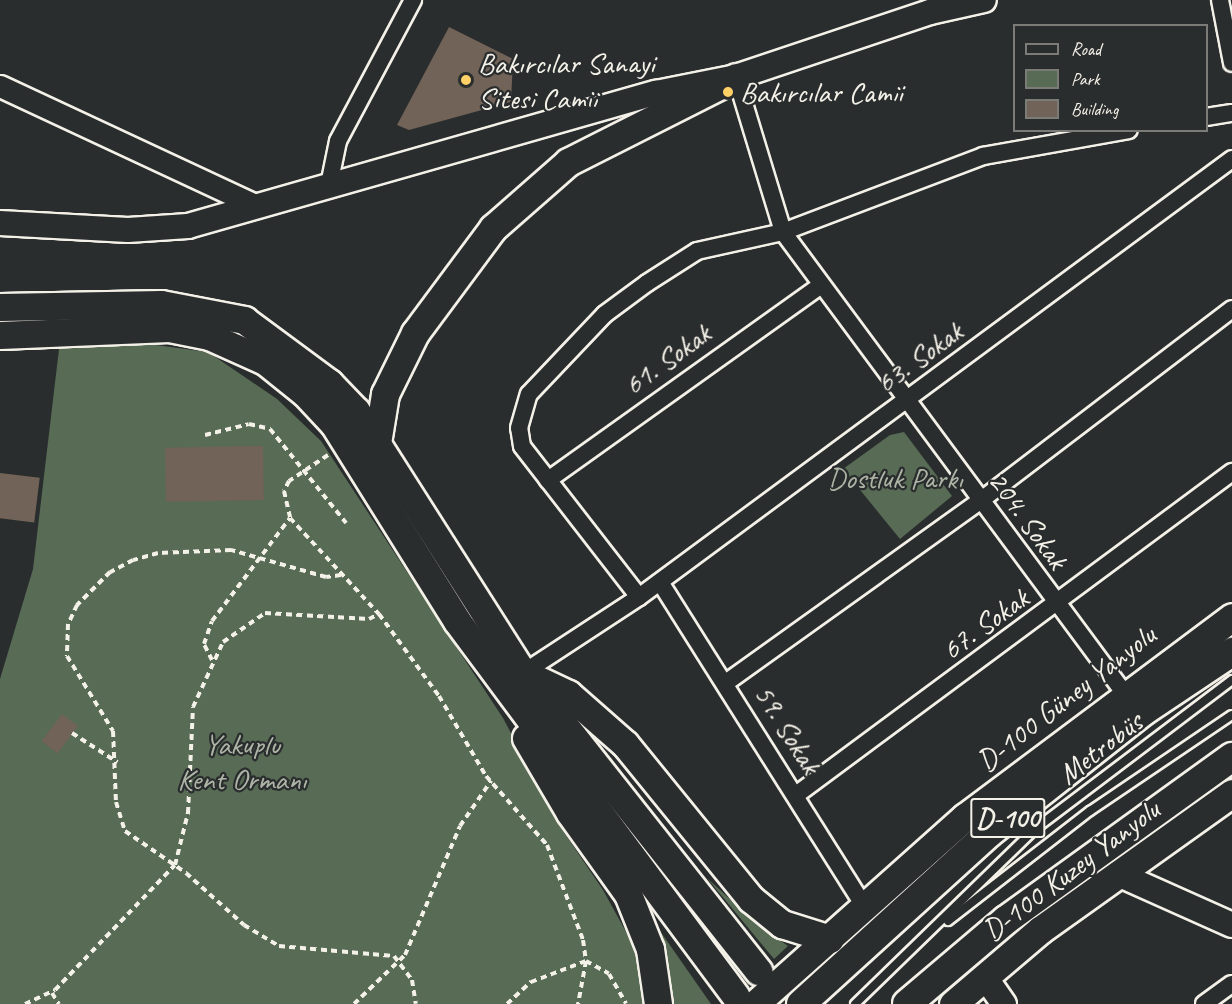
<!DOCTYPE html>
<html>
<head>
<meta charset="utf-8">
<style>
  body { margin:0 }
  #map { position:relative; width:1232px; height:1004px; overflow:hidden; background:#2a2d2e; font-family:Caveat,sans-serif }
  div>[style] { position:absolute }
  .green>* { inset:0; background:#586b55 }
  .building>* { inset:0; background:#716357; transform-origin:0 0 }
  .primary-tunnel>* { height:27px; margin-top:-13.5px; transform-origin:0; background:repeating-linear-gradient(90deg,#484a4a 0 27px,transparent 0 41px) }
  .path>* { height:4px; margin-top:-2px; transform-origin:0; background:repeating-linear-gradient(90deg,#f4f1e8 0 6px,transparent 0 10.5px) }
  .roads { filter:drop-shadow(2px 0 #f4f1e8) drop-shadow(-2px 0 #f4f1e8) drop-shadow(0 2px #f4f1e8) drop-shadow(0 -2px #f4f1e8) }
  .service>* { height:8px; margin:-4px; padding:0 4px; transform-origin:4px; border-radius:4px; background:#2a2d2e }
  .minor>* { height:16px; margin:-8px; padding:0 8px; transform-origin:8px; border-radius:8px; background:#2a2d2e }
  .tertiary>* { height:21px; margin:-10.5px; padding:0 10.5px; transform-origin:10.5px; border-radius:10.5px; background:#2a2d2e }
  .secondary>* { height:24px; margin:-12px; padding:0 12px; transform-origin:12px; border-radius:12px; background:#2a2d2e }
  .primary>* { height:27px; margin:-13.5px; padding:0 13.5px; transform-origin:13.5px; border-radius:13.5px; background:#2a2d2e }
  .trunk>* { height:28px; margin:-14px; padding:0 14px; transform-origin:14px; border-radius:14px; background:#2a2d2e }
  .dots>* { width:16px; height:16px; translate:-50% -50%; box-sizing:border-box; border:3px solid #2a2d2e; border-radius:50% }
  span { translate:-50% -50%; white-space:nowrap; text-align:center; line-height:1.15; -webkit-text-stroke:4.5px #2a2d2e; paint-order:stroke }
  .shield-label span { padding:2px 4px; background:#2a2d2e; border:2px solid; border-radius:4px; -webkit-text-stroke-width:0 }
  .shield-label { font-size:28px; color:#f4f1e8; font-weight:700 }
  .poi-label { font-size:30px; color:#f4f1e8 }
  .left { translate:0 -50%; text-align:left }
  .street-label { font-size:30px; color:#f4f1e8 }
  .park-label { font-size:30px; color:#aeb5a6 }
  .legend { position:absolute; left:1013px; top:24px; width:195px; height:108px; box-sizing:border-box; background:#2a2d2e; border:2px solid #7b7b78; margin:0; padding:8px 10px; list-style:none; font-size:18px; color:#f4f1e8 }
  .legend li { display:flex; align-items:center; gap:12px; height:30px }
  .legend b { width:30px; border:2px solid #7b7b78 }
</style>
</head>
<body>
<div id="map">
  <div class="green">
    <i style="clip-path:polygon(148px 344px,208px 352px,277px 399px,321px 441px,503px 718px,563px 831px,603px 890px,636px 950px,645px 1004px,0 1004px,0 679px,33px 569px,59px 349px)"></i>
    <i style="clip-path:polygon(904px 432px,952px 496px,900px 539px,843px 469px,890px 435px)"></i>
    <i style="clip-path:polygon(707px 878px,758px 925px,788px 946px,774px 959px)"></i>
    <i style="clip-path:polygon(644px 908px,711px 1004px,669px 1004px)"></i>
  </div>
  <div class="building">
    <i style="clip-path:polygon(449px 27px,513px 59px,511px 102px,409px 130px,397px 125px)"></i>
    <i style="left:263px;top:446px;width:54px;height:98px;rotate:89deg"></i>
    <i style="left:0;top:473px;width:40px;height:45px;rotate:7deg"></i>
    <i style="left:62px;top:714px;width:20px;height:34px;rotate:37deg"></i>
  </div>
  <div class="primary-tunnel">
    <i style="left:758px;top:971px;width:43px;rotate:50.7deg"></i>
  </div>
  <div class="path">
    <i style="left:205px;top:435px;width:45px;rotate:-14deg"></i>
    <i style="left:249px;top:424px;width:22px;rotate:13deg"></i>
    <i style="left:270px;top:429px;width:121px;rotate:51deg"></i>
    <i style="left:328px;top:455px;width:47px;rotate:146.3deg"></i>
    <i style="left:289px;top:481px;width:11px;rotate:117deg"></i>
    <i style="left:284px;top:491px;width:28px;rotate:77deg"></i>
    <i style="left:290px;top:518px;width:131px;rotate:47.2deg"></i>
    <i style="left:379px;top:614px;width:102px;rotate:53.8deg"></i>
    <i style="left:439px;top:696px;width:93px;rotate:59.6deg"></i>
    <i style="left:486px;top:776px;width:92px;rotate:48.5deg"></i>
    <i style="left:547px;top:845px;width:102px;rotate:69.2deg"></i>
    <i style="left:583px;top:940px;width:21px;rotate:82deg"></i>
    <i style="left:586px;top:961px;width:44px;rotate:100.5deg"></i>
    <i style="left:341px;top:575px;width:15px;rotate:172deg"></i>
    <i style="left:326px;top:577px;width:99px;rotate:-164.1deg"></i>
    <i style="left:231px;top:550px;width:73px;rotate:177.6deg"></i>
    <i style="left:158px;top:553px;width:26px;rotate:164deg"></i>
    <i style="left:133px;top:560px;width:26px;rotate:152deg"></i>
    <i style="left:110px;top:572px;width:47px;rotate:135deg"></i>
    <i style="left:77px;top:605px;width:21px;rotate:115deg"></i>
    <i style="left:68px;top:624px;width:32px;rotate:92deg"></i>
    <i style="left:67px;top:656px;width:88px;rotate:58.5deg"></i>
    <i style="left:113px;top:731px;width:71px;rotate:87.6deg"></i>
    <i style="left:116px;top:802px;width:30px;rotate:73deg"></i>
    <i style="left:125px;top:831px;width:74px;rotate:34.5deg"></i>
    <i style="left:186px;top:873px;width:78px;rotate:41.9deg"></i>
    <i style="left:244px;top:925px;width:41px;rotate:31deg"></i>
    <i style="left:279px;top:946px;width:115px;rotate:5deg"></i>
    <i style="left:394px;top:956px;width:30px;rotate:53deg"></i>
    <i style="left:412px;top:980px;width:24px;rotate:81deg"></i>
    <i style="left:212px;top:660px;width:18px;rotate:-117deg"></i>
    <i style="left:204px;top:644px;width:24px;rotate:-71deg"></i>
    <i style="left:212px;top:621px;width:129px;rotate:-52.9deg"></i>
    <i style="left:72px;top:733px;width:54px;rotate:32.8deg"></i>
    <i style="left:52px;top:993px;width:13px;rotate:58deg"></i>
    <i style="left:25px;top:1004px;width:33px;rotate:-25deg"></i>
    <i style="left:55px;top:990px;width:173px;rotate:-46.2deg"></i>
    <i style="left:175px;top:865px;width:54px;rotate:-76deg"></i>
    <i style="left:188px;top:813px;width:106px;rotate:-87.3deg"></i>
    <i style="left:193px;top:707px;width:72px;rotate:-65.2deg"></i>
    <i style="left:223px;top:642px;width:51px;rotate:-34.6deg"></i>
    <i style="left:265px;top:613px;width:104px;rotate:3.3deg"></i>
    <i style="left:369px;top:619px;width:11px;rotate:-27deg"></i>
    <i style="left:354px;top:1004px;width:71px;rotate:-43.9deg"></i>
    <i style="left:405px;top:955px;width:140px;rotate:-66.9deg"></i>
    <i style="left:460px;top:826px;width:55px;rotate:-55.4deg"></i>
    <i style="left:507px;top:1004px;width:33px;rotate:-43deg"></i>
    <i style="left:531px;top:982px;width:59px;rotate:-20.9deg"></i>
    <i style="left:586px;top:961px;width:26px;rotate:29deg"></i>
    <i style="left:609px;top:974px;width:34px;rotate:60deg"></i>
  </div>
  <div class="roads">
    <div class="service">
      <i style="left:948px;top:921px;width:180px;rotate:-37.8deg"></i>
      <i style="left:1090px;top:811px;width:171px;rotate:-34.1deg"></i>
      <i style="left:855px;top:1004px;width:251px;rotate:-44.2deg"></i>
      <i style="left:1035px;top:829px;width:247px;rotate:-37.1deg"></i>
    </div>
    <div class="minor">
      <i style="left:1220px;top:0;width:64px;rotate:79.2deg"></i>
      <i style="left:736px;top:77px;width:162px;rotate:73.1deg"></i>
      <i style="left:783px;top:232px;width:214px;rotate:-20.8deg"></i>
      <i style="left:983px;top:156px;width:148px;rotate:-10.1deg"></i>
      <i style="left:1206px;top:117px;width:26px;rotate:-9deg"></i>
      <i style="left:329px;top:185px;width:45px;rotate:-78.4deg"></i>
      <i style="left:338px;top:141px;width:160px;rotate:-62deg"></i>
      <i style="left:548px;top:480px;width:335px;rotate:-35.5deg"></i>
      <i style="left:660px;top:582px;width:385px;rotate:57.8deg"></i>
      <i style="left:639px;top:597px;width:191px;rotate:-127.8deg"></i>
      <i style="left:522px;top:446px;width:18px;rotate:-99deg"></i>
      <i style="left:519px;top:428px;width:35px;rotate:-74deg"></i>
      <i style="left:529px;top:394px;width:110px;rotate:-46.5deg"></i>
      <i style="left:605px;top:314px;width:52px;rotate:-36.4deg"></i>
      <i style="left:647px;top:283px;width:59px;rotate:-32.6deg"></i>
      <i style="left:697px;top:251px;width:88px;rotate:-12.5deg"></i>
      <i style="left:783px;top:232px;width:575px;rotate:53.49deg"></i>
      <i style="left:523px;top:673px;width:139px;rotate:-33.2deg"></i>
      <i style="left:639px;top:597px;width:737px;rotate:-36.45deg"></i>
      <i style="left:727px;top:682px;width:311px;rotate:-35.6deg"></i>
      <i style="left:980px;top:501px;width:317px;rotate:-37.3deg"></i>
      <i style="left:796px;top:795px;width:543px;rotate:-36.53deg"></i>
      <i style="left:1204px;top:1004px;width:34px;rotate:-36deg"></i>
    </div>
    <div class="tertiary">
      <i style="left:0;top:86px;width:279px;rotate:25deg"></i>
    </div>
    <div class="secondary">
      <i style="left:0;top:223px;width:128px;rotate:3.1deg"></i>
      <i style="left:128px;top:230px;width:60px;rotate:-3.8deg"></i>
      <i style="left:188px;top:226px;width:487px;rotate:-15.9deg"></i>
      <i style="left:656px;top:93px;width:82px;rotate:-11.3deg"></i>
      <i style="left:736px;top:77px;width:205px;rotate:-18.5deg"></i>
      <i style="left:930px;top:12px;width:55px;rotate:-12.5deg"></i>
      <i style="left:1118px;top:874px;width:125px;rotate:24.1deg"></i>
      <i style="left:985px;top:977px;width:33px;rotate:55deg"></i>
    </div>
    <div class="primary">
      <i style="left:0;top:307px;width:161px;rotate:-1.1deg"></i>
      <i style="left:161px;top:304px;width:85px;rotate:10.9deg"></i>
      <i style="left:244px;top:320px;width:106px;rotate:36.5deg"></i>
      <i style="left:329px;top:383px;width:39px;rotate:46deg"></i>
      <i style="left:356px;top:411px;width:311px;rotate:57.5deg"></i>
      <i style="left:523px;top:673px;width:380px;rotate:51.7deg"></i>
      <i style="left:0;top:335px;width:169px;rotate:-2.4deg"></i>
      <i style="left:169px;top:328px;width:41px;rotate:11.3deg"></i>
      <i style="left:209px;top:336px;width:61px;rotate:24.1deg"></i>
      <i style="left:265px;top:361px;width:51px;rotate:38.7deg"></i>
      <i style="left:305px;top:393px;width:42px;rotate:46.9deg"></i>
      <i style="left:334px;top:424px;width:232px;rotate:58deg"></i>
      <i style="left:457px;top:621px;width:467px;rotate:53.4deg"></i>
      <i style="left:377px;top:443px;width:50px;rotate:-80.7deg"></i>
      <i style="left:385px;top:394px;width:68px;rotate:-63.8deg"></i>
      <i style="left:415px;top:333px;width:131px;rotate:-53.4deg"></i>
      <i style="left:493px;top:228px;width:100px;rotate:-41.3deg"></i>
      <i style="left:568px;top:162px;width:188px;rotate:-26.8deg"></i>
      <i style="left:530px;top:676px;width:42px;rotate:25.3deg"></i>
      <i style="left:568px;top:694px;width:76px;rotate:41.3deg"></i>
      <i style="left:625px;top:744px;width:200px;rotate:50.9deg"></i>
      <i style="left:751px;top:899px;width:40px;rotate:39deg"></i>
      <i style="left:782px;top:924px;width:50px;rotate:17.4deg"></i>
      <i style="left:526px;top:738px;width:87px;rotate:59.6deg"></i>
      <i style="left:570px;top:813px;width:100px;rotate:54.4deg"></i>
      <i style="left:628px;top:894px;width:59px;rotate:68.2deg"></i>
      <i style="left:650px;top:949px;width:56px;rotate:81.7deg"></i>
      <i style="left:755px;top:1004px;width:281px;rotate:-41.7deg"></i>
      <i style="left:965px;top:817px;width:334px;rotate:-36.8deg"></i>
      <i style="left:953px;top:1004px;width:114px;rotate:-40.4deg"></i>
      <i style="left:1040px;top:930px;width:236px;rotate:-35.5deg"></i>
    </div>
    <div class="trunk">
      <i style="left:801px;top:1004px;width:254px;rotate:-42.3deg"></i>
      <i style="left:989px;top:833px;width:199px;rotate:-38.3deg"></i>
      <i style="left:1145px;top:710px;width:105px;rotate:-33.7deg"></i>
      <i style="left:907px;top:1004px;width:130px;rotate:-40.3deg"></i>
      <i style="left:1006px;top:920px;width:279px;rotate:-35.8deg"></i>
    </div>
  </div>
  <div class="dots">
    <i style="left:466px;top:80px;background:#ffd166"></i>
    <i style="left:728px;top:92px;background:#ffd166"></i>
  </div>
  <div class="shield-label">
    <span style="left:1008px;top:818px">D-100</span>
  </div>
  <div class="poi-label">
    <span class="left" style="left:478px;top:80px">Bakırcılar Sanayi<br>Sitesi Camii</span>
    <span class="left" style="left:740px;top:92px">Bakırcılar Camii</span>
  </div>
  <div class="street-label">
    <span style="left:919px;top:357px;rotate:-36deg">63. Sokak</span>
    <span style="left:667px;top:359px;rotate:-36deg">61. Sokak</span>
    <span style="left:1028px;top:520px;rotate:54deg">204. Sokak</span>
    <span style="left:985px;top:624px;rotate:-36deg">67. Sokak</span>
    <span style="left:1066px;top:698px;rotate:-38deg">D-100 Güney Yanyolu</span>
    <span style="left:788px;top:729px;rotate:58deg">59. Sokak</span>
    <span style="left:1100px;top:748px;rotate:-38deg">Metrobüs</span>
    <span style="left:1071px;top:870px;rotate:-37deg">D-100 Kuzey Yanyolu</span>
  </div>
  <div class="park-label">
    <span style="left:895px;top:478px">Dostluk Parkı</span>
    <span style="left:242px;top:761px">Yakuplu<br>Kent Ormanı</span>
  </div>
  <ul class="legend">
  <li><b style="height:8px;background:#2a2d2e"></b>Road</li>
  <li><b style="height:16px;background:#586b55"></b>Park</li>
  <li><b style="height:16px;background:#716357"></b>Building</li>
  </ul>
</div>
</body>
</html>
